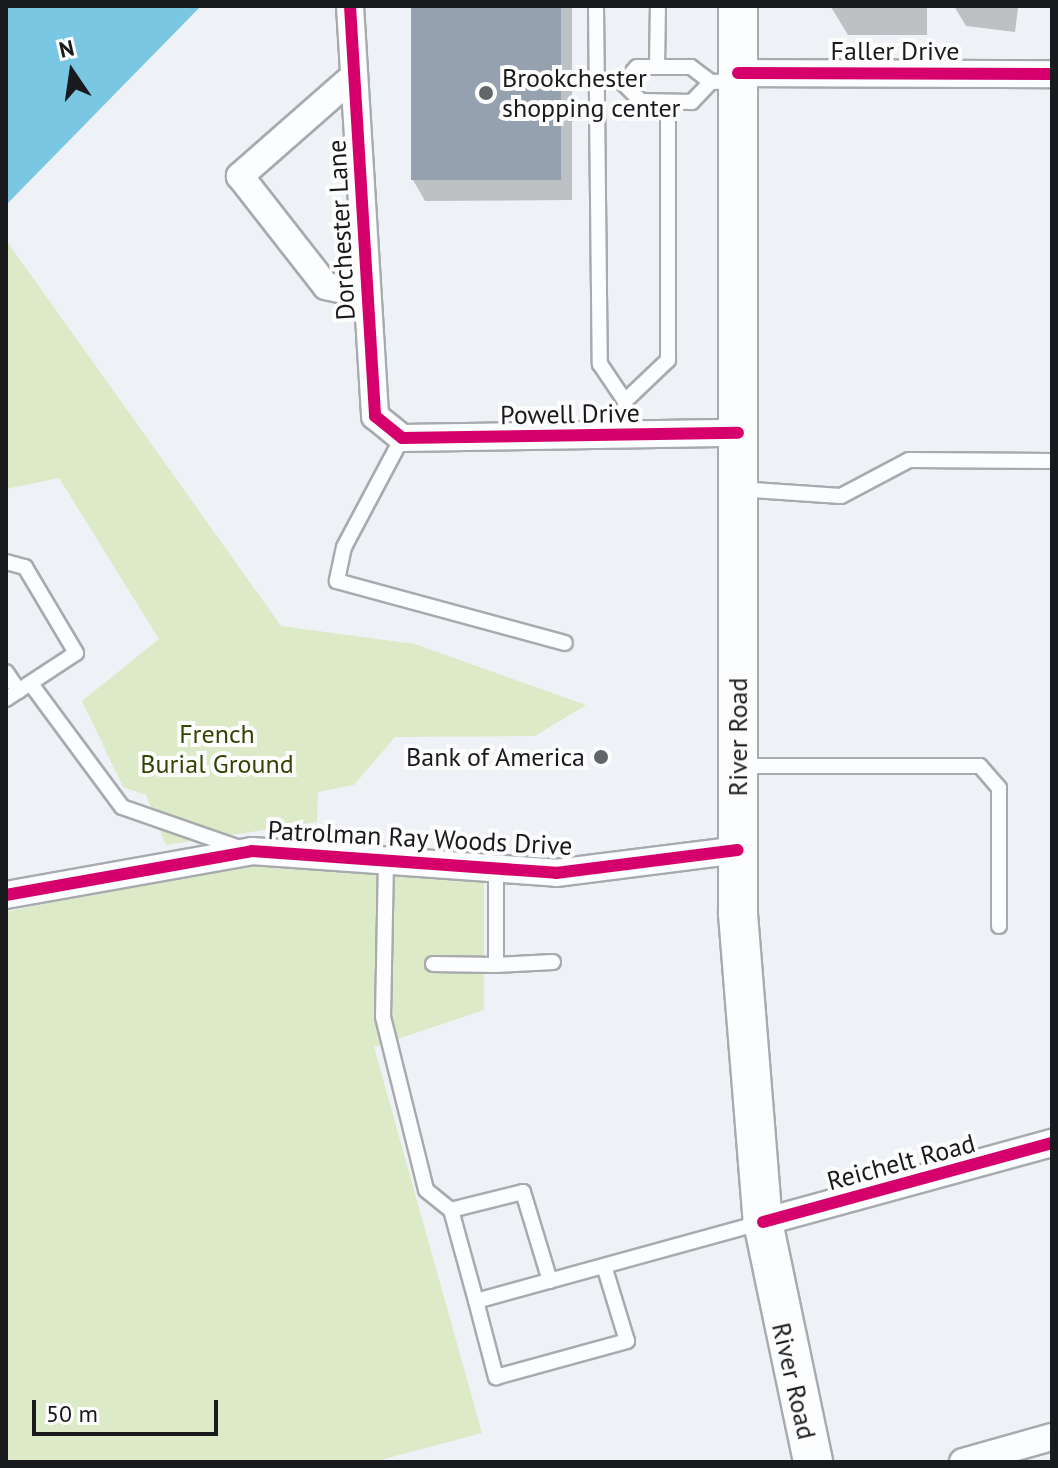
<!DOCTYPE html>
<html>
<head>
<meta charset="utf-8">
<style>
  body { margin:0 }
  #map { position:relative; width:1058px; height:1468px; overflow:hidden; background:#eef2f6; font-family:"PT Sans",sans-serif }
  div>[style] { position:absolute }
  .green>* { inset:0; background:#dceac7 }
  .water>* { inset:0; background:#7ac7e4 }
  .shadow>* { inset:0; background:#0003 }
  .building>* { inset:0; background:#96a1af; transform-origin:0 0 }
  .roads { filter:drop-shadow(2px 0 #a8abae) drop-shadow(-2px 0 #a8abae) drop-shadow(0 2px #a8abae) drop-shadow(0 -2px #a8abae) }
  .lane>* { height:14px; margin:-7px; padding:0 7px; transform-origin:7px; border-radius:7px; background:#fcfdfe }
  .street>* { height:26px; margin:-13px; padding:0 13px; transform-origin:13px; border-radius:13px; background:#fcfdfe }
  .secondary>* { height:38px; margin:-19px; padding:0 19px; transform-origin:19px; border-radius:19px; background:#fcfdfe }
  .cycleway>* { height:12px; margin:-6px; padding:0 6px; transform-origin:6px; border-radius:6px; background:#d6006c }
  .dots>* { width:22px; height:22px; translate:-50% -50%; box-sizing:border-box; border:4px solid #fdfdfd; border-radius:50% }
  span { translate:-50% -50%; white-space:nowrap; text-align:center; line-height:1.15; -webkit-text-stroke:8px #fdfdfd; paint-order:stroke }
  .street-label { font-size:26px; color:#181a1d }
  .poi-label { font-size:26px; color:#181a1d }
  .left { translate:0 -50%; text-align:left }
  .right { translate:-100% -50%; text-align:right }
  .park-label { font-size:26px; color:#344302 }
  .frame { position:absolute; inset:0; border:8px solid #181a1d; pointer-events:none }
  .north { position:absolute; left:32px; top:32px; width:80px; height:80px; -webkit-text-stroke:6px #fdfdfd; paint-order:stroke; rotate:347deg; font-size:22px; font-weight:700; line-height:32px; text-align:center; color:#181a1d }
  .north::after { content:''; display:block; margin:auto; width:28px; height:36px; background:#181a1d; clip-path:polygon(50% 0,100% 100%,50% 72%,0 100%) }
  .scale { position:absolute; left:32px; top:1400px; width:186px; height:36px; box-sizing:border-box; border:4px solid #181a1d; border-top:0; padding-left:10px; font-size:24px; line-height:28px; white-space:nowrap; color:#181a1d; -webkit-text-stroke:6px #fdfdfd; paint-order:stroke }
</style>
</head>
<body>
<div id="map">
  <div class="green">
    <i style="clip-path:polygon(6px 240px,281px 626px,415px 644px,586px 705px,535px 736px,395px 737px,354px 785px,318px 792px,317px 822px,166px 845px,146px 795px,123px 787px,82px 701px,159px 639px,59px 478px,6px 489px)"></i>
    <i style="clip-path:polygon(250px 860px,484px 869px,484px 1010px,374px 1047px,482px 1433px,373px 1462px,6px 1462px,6px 912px)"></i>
  </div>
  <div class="water">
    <i style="clip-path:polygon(6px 6px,201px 6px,6px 205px)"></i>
  </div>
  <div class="shadow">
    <i style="clip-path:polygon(413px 6px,572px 6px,572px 200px,425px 201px,413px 180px)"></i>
    <i style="clip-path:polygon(927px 6px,927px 35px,848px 35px,831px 7px)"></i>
    <i style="clip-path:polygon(954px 6px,1034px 6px,1018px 8px,1015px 32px,966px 26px)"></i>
  </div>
  <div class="building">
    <i style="left:411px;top:6px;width:150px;height:174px"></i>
  </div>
  <div class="roads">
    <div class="lane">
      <i style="left:596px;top:6px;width:358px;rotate:89.4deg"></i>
      <i style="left:600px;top:364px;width:45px;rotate:56deg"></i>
      <i style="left:625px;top:401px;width:33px;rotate:88deg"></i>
      <i style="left:657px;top:67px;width:61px;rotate:-89.1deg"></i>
      <i style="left:711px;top:82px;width:28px;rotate:134deg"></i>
      <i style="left:692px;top:102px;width:51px;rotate:-178.9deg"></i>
      <i style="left:641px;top:101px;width:25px;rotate:-135deg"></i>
      <i style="left:623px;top:83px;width:21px;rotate:-49deg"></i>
      <i style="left:637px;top:67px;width:54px"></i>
      <i style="left:691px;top:67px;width:25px;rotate:37deg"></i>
      <i style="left:711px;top:82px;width:27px;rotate:-2deg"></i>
      <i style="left:625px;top:401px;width:59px;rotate:-43.6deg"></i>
      <i style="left:668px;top:360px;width:258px;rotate:-90deg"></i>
      <i style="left:402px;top:438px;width:123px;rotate:118deg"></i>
      <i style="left:344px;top:547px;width:35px;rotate:102deg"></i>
      <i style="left:337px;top:581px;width:236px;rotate:15.2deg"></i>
      <i style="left:738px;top:489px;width:103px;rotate:3.9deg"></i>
      <i style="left:841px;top:496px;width:77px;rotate:-27.9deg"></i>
      <i style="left:909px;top:460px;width:143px;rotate:0.4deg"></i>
      <i style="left:6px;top:562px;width:20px;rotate:15deg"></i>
      <i style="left:25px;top:567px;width:100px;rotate:59.3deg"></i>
      <i style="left:76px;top:653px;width:84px;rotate:146.7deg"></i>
      <i style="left:6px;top:672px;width:23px;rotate:56deg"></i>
      <i style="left:31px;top:684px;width:153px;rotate:53.5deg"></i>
      <i style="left:122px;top:807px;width:125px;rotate:19.2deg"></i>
      <i style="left:739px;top:766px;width:241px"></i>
      <i style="left:980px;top:766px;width:29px;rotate:49deg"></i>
      <i style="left:999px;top:788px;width:138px;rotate:90deg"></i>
      <i style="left:386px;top:861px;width:156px;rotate:91.1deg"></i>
      <i style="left:383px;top:1017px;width:178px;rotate:76deg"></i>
      <i style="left:426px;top:1190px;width:32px;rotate:39deg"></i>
      <i style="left:496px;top:869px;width:96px;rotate:90deg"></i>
      <i style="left:496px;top:965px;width:57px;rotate:-3deg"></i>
      <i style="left:433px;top:964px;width:63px;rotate:0.9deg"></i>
      <i style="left:550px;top:1281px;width:93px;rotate:-106.9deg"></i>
      <i style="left:523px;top:1192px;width:74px;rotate:166deg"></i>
      <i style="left:451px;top:1210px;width:94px;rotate:74.6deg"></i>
      <i style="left:476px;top:1301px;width:297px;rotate:-15.4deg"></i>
      <i style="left:476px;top:1301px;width:79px;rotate:75.3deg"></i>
      <i style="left:496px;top:1377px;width:136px;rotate:-15.4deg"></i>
      <i style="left:627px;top:1341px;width:78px;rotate:-107deg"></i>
    </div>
    <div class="street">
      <i style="left:350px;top:6px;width:411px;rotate:86.5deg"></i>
      <i style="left:375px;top:416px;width:35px;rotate:39deg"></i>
      <i style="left:402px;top:438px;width:336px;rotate:-0.9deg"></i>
      <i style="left:738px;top:73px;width:314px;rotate:0.2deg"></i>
      <i style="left:354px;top:76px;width:152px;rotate:138.7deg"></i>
      <i style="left:240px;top:176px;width:140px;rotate:52deg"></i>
      <i style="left:326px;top:286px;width:41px;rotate:12.7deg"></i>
      <i style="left:6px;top:895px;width:250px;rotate:-10.1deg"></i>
      <i style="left:252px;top:851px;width:305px;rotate:4.1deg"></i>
      <i style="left:556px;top:873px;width:183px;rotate:-7.2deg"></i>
      <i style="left:763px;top:1222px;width:300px;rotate:-15.3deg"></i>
      <i style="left:963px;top:1462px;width:92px;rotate:-15.7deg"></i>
    </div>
    <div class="secondary">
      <i style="left:738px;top:6px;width:908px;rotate:90deg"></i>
      <i style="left:738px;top:914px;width:309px;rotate:85.4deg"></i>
      <i style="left:763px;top:1222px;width:245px;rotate:78.2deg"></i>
    </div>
  </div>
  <div class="cycleway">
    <i style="left:350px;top:6px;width:411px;rotate:86.5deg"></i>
    <i style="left:375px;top:416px;width:35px;rotate:39deg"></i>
    <i style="left:402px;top:438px;width:336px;rotate:-0.9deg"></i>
    <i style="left:738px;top:73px;width:314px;rotate:0.2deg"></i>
    <i style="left:6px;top:895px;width:250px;rotate:-10.1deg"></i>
    <i style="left:252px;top:851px;width:305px;rotate:4.1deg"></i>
    <i style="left:556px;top:873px;width:183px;rotate:-7.2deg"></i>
    <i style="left:763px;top:1222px;width:300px;rotate:-15.3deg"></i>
  </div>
  <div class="dots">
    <i style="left:486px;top:93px;background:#636669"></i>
    <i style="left:601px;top:757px;background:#636669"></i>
  </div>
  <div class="street-label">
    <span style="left:895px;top:51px">Faller Drive</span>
    <span style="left:341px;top:230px;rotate:-93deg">Dorchester Lane</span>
    <span style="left:570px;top:414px;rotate:-1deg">Powell Drive</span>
    <span style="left:738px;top:737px;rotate:-90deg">River Road</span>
    <span style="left:420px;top:838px;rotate:3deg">Patrolman Ray Woods Drive</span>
    <span style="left:901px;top:1162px;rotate:-15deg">Reichelt Road</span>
    <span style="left:794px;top:1381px;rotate:77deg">River Road</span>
  </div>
  <div class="poi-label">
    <span class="left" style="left:502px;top:93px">Brookchester<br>shopping center</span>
    <span class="right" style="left:585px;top:757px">Bank of America</span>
  </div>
  <div class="park-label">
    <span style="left:217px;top:749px">French<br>Burial Ground</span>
  </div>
  <div class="frame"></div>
  <div class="north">N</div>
  <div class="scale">50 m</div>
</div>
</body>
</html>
